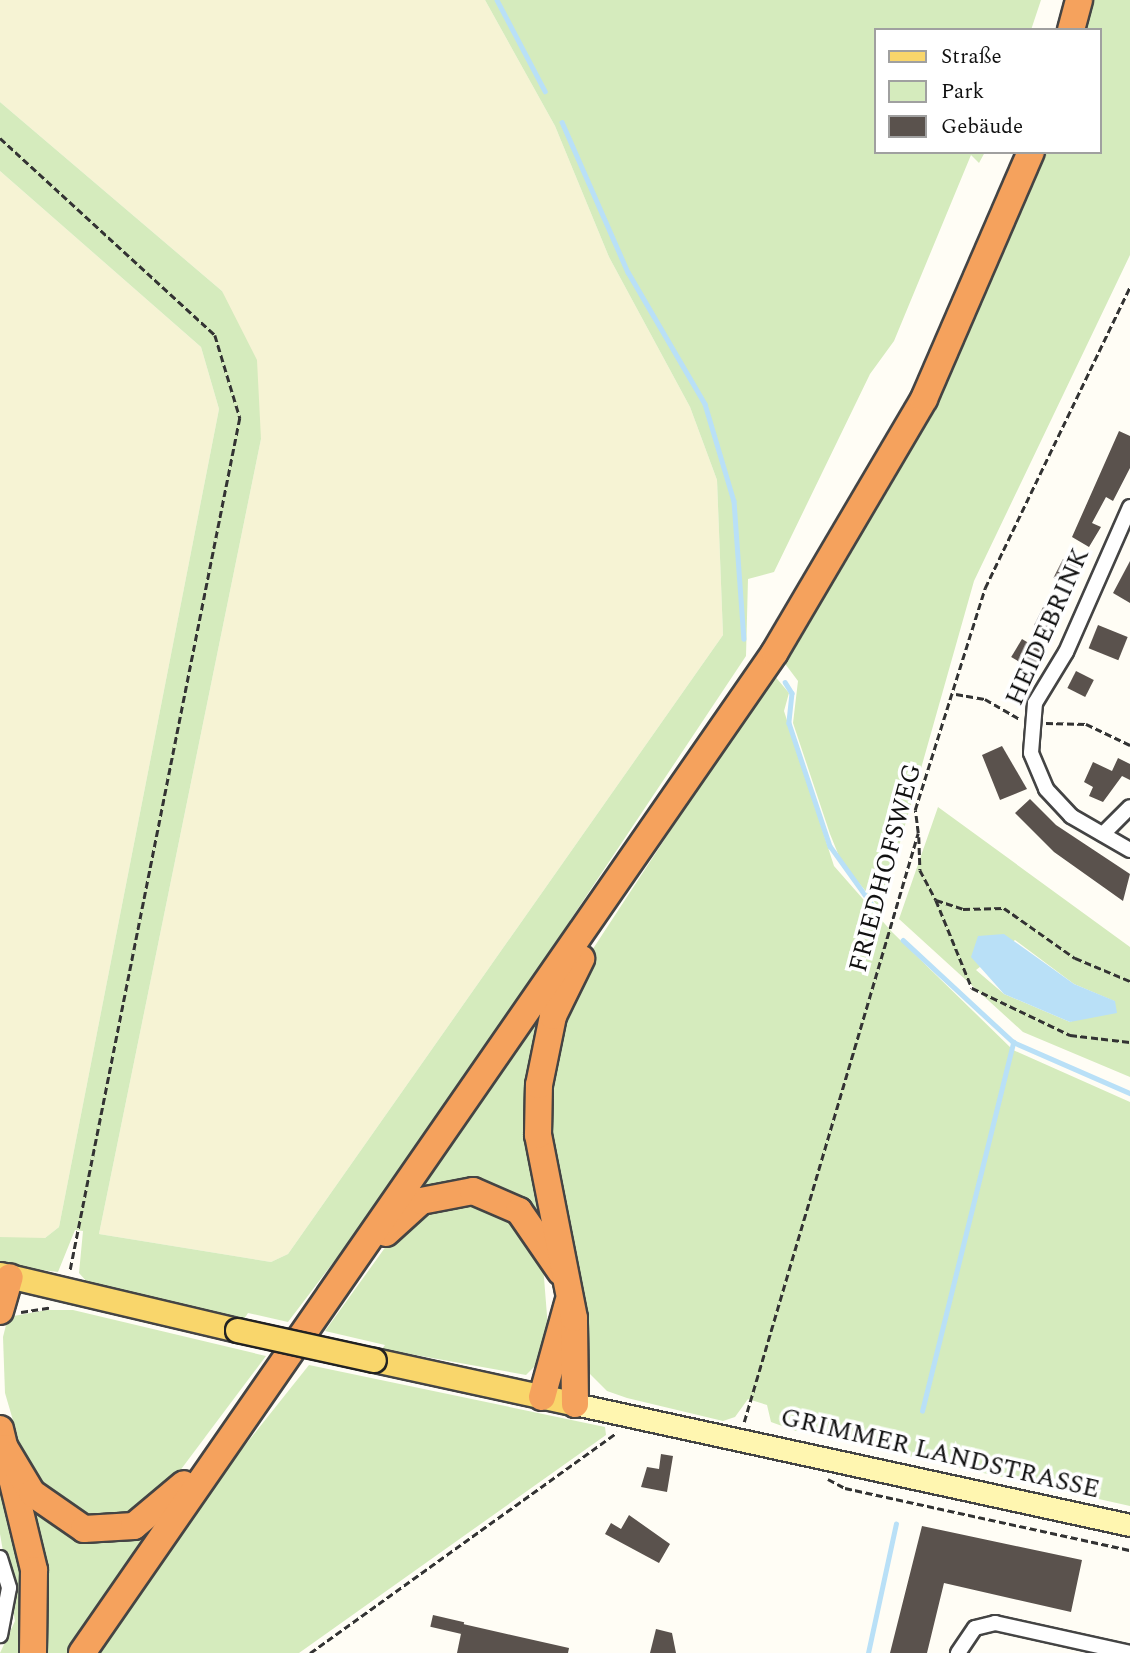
<!DOCTYPE html>
<html>
<head>
<meta charset="utf-8">
<style>
  body { margin:0 }
  #map { position:relative; width:1130px; height:1653px; overflow:hidden; background:#fffdf5; font-family:Spectral,serif }
  div>[style] { position:absolute }
  .farmland>* { inset:0; background:#f6f3d4 }
  .green>* { inset:0; background:#d5ebbd }
  .water>* { inset:0; background:#b9e0f7 }
  .stream>* { height:4.5px; margin:-2.25px; padding:0 2.25px; transform-origin:2.25px; border-radius:2.25px; background:#b9e0f7 }
  .building>* { inset:0; background:#5a524d; transform-origin:0 0 }
  .path>* { height:2.5px; margin-top:-1.25px; transform-origin:0; background:repeating-linear-gradient(90deg,#333 0 7px,transparent 0 10.5px) }
  .roads { filter:drop-shadow(2px 0 #444) drop-shadow(-2px 0 #444) drop-shadow(0 2px #444) drop-shadow(0 -2px #444) }
  .street>* { height:14px; margin:-7px; padding:0 7px; transform-origin:7px; border-radius:7px; background:#fff }
  .secondary>* { height:21px; margin:-10.5px; padding:0 10.5px; transform-origin:10.5px; border-radius:10.5px; background:#fff6b0 }
  .primary>* { height:23px; margin:-11.5px; padding:0 11.5px; transform-origin:11.5px; border-radius:11.5px; background:#f9d66b }
  .highway>* { height:26px; margin:-13px; padding:0 13px; transform-origin:13px; border-radius:13px; background:#f5a25d }
  .bridges { filter:drop-shadow(2px 0 #222) drop-shadow(-2px 0 #222) drop-shadow(0 2px #222) drop-shadow(0 -2px #222) }
  .primary-bridge>* { height:23px; margin:-11.5px; padding:0 11.5px; transform-origin:11.5px; border-radius:11.5px; background:#f9d66b }
  span { translate:-50% -50%; white-space:nowrap; text-align:center; line-height:1.15; -webkit-text-stroke:7px #fff; paint-order:stroke }
  .street-label { font-size:26px; color:#111 }
  .legend { position:absolute; left:874px; top:28px; width:228px; height:126px; box-sizing:border-box; background:#fff; border:2px solid #a0a0a0; margin:0; padding:9px 12px; list-style:none; font-size:21px; color:#111 }
  .legend li { display:flex; align-items:center; gap:14px; height:35px }
  .legend b { width:35px; border:2px solid #a0a0a0 }
</style>
</head>
<body>
<div id="map">
  <div class="farmland">
    <i style="clip-path:polygon(0 0,485px 0,555px 126px,609px 257px,690px 407px,717px 480px,723px 635px,288px 1254px,271px 1262px,99px 1234px,261px 439px,222px 291px,0 102px)"></i>
    <i style="clip-path:polygon(0 171px,201px 347px,219px 409px,59px 1227px,45px 1238px,21px 1241px,0 1237px)"></i>
  </div>
  <div class="green">
    <i style="clip-path:polygon(485px 0,1041px 0,1031px 30px,876px 30px,876px 152px,985px 152px,979px 163px,971px 155px,894px 341px,870px 374px,774px 572px,748px 579px,746px 656px,408px 1164px,288px 1322px,248px 1313px,244px 1319px,88px 1283px,79px 1273px,83px 1231px,75px 1230px,58px 1272px,0 1265px,0 1237px,45px 1238px,59px 1227px,219px 409px,201px 347px,0 171px,0 102px,222px 291px,257px 360px,261px 439px,99px 1234px,271px 1262px,288px 1254px,723px 635px,717px 480px,690px 407px,609px 257px,555px 126px)"></i>
    <i style="clip-path:polygon(1087px 0,1130px 0,1130px 255px,974px 581px,881px 910px,841px 861px,830px 834px,793px 723px,798px 681px,783px 661px,912px 442px,1040px 152px,1100px 152px,1100px 30px,1078px 30px)"></i>
    <i style="clip-path:polygon(773px 674px,789px 693px,784px 711px,834px 866px,892px 932px,1013px 1050px,1130px 1102px,1130px 1506px,796px 1431px,771px 1422px,767px 1405px,748px 1399px,735px 1417px,723px 1421px,627px 1398px,607px 1391px,586px 1370px,549px 1161px,548px 1069px,583px 964px)"></i>
    <i style="clip-path:polygon(evenodd,938px 807px,1130px 947px,1130px 1077px,1023px 1032px,899px 919px,938px 807px,1015px 940px,1074px 984px,1114px 1001px,1070px 1022px,1004px 994px,976px 970px,1015px 940px)"></i>
    <i style="clip-path:polygon(543px 1004px,544px 1227px,535px 1216px,412px 1190px)"></i>
    <i style="clip-path:polygon(446px 1199px,509px 1211px,543px 1265px,548px 1328px,542px 1359px,526px 1375px,382px 1349px,385px 1345px,325px 1331px,402px 1224px)"></i>
    <i style="clip-path:polygon(47px 1310px,73px 1310px,266px 1356px,152px 1508px,99px 1525px,46px 1499px,24px 1458px,5px 1393px,3px 1337px,8px 1317px)"></i>
    <i style="clip-path:polygon(309px 1365px,605px 1427px,606px 1435px,299px 1653px,92px 1653px,175px 1533px)"></i>
    <i style="clip-path:polygon(0 1470px,25px 1553px,27px 1653px,0 1653px,15px 1621px,0 1534px)"></i>
    <i style="clip-path:polygon(24px 1492px,56px 1523px,168px 1513px,71px 1653px,38px 1653px)"></i>
  </div>
  <div class="water">
    <i style="clip-path:polygon(1004px 934px,1074px 984px,1115px 1001px,1117px 1013px,1070px 1022px,1004px 994px,971px 957px,978px 936px)"></i>
  </div>
  <div class="stream">
    <i style="left:497px;top:0;width:103px;rotate:62.2deg"></i>
    <i style="left:562px;top:122px;width:164px;rotate:66.3deg"></i>
    <i style="left:628px;top:272px;width:153px;rotate:59.7deg"></i>
    <i style="left:705px;top:404px;width:101px;rotate:73.4deg"></i>
    <i style="left:734px;top:501px;width:138px;rotate:85.9deg"></i>
    <i style="left:785px;top:682px;width:13px;rotate:58deg"></i>
    <i style="left:792px;top:693px;width:30px;rotate:96deg"></i>
    <i style="left:789px;top:723px;width:130px;rotate:71.6deg"></i>
    <i style="left:830px;top:846px;width:79px;rotate:54.3deg"></i>
    <i style="left:903px;top:940px;width:150px;rotate:42.8deg"></i>
    <i style="left:1013px;top:1042px;width:128px;rotate:23.6deg"></i>
    <i style="left:922px;top:1411px;width:380px;rotate:-76.1deg"></i>
    <i style="left:868px;top:1653px;width:132px;rotate:-77.8deg"></i>
  </div>
  <div class="building">
    <i style="clip-path:polygon(1119px 431px,1130px 436px,1130px 468px,1113px 501px,1106px 497px,1092px 523px,1101px 527px,1089px 547px,1072px 537px)"></i>
    <i style="left:1063px;top:559px;width:22px;height:21px;rotate:27deg"></i>
    <i style="clip-path:polygon(1130px 561px,1130px 603px,1113px 593px)"></i>
    <i style="clip-path:polygon(1046px 601px,1065px 610px,1051px 632px,1034px 625px)"></i>
    <i style="left:1098px;top:625px;width:32px;height:25px;rotate:22deg"></i>
    <i style="left:1022px;top:639px;width:26px;height:21px;rotate:31deg"></i>
    <i style="left:1076px;top:671px;width:20px;height:19px;rotate:27deg"></i>
    <i style="clip-path:polygon(1002px 746px,1027px 789px,1000px 800px,982px 755px)"></i>
    <i style="clip-path:polygon(1118px 758px,1130px 764px,1130px 780px,1122px 776px,1103px 802px,1089px 796px,1093px 787px,1084px 782px,1093px 762px,1112px 771px)"></i>
    <i style="clip-path:polygon(1030px 799px,1056px 825px,1130px 874px,1123px 901px,1054px 852px,1015px 813px)"></i>
    <i style="clip-path:polygon(661px 1454px,673px 1456px,667px 1492px,641px 1487px,647px 1467px,659px 1469px)"></i>
    <i style="clip-path:polygon(629px 1515px,670px 1544px,659px 1563px,605px 1534px,611px 1523px,621px 1529px)"></i>
    <i style="clip-path:polygon(922px 1526px,1082px 1560px,1071px 1612px,944px 1583px,927px 1653px,890px 1653px)"></i>
    <i style="left:433px;top:1615px;width:32px;height:12px;rotate:13deg"></i>
    <i style="clip-path:polygon(463px 1624px,569px 1648px,568px 1653px,457px 1653px)"></i>
    <i style="clip-path:polygon(656px 1629px,672px 1633px,676px 1653px,650px 1653px)"></i>
  </div>
  <div class="path">
    <i style="left:0;top:138px;width:292px;rotate:42.5deg"></i>
    <i style="left:215px;top:335px;width:87px;rotate:73.2deg"></i>
    <i style="left:240px;top:418px;width:871px;rotate:101.26deg"></i>
    <i style="left:956px;top:694px;width:29px;rotate:10deg"></i>
    <i style="left:985px;top:699px;width:39px;rotate:30deg"></i>
    <i style="left:1046px;top:723px;width:40px;rotate:1.4deg"></i>
    <i style="left:1086px;top:724px;width:49px;rotate:25.5deg"></i>
    <i style="left:919px;top:837px;width:33px;rotate:88deg"></i>
    <i style="left:920px;top:870px;width:34px;rotate:62deg"></i>
    <i style="left:936px;top:900px;width:28px;rotate:18deg"></i>
    <i style="left:963px;top:909px;width:41px;rotate:-1.4deg"></i>
    <i style="left:1004px;top:908px;width:87px;rotate:35.2deg"></i>
    <i style="left:1075px;top:958px;width:60px;rotate:22.7deg"></i>
    <i style="left:936px;top:900px;width:95px;rotate:67.8deg"></i>
    <i style="left:972px;top:988px;width:109px;rotate:25.6deg"></i>
    <i style="left:1070px;top:1035px;width:60px;rotate:6.7deg"></i>
    <i style="left:21px;top:1312px;width:31px;rotate:-9deg"></i>
    <i style="left:744px;top:1422px;width:614px;rotate:-73.54deg"></i>
    <i style="left:918px;top:833px;width:23px;rotate:-97deg"></i>
    <i style="left:915px;top:810px;width:233px;rotate:-72.5deg"></i>
    <i style="left:985px;top:588px;width:334px;rotate:-64.3deg"></i>
    <i style="left:828px;top:1479px;width:19px;rotate:28deg"></i>
    <i style="left:845px;top:1488px;width:292px;rotate:12.3deg"></i>
    <i style="left:310px;top:1653px;width:378px;rotate:-35.7deg"></i>
  </div>
  <div class="roads">
    <div class="street">
      <i style="left:1130px;top:507px;width:158px;rotate:113.8deg"></i>
      <i style="left:1066px;top:652px;width:60px;rotate:121.3deg"></i>
      <i style="left:1035px;top:703px;width:50px;rotate:94.6deg"></i>
      <i style="left:1031px;top:753px;width:39px;rotate:67deg"></i>
      <i style="left:1046px;top:789px;width:37px;rotate:47deg"></i>
      <i style="left:1071px;top:816px;width:68px;rotate:30deg"></i>
      <i style="left:1103px;top:834px;width:38px;rotate:-45deg"></i>
      <i style="left:0;top:1558px;width:31px;rotate:73deg"></i>
      <i style="left:9px;top:1588px;width:48px;rotate:100.8deg"></i>
      <i style="left:958px;top:1653px;width:30px;rotate:-56deg"></i>
      <i style="left:975px;top:1628px;width:21px;rotate:-14deg"></i>
      <i style="left:995px;top:1623px;width:138px;rotate:12.5deg"></i>
    </div>
    <div class="secondary">
      <i style="left:575px;top:1404px;width:568px;rotate:12.3deg"></i>
    </div>
    <div class="primary">
      <i style="left:0;top:1274px;width:244px;rotate:13.3deg"></i>
      <i style="left:374px;top:1360px;width:206px;rotate:12.3deg"></i>
    </div>
    <div class="highway">
      <i style="left:1071px;top:30px;width:31px;rotate:-75deg"></i>
      <i style="left:386px;top:1233px;width:47px;rotate:-42.4deg"></i>
      <i style="left:421px;top:1201px;width:53px;rotate:-10.9deg"></i>
      <i style="left:473px;top:1191px;width:50px;rotate:23.5deg"></i>
      <i style="left:519px;top:1211px;width:74px;rotate:55.5deg"></i>
      <i style="left:0;top:1311px;width:35px;rotate:-74deg"></i>
      <i style="left:542px;top:1397px;width:98px;rotate:-74.5deg"></i>
      <i style="left:575px;top:1404px;width:86px;rotate:-90.7deg"></i>
      <i style="left:574px;top:1318px;width:187px;rotate:-101.1deg"></i>
      <i style="left:538px;top:1135px;width:50px;rotate:-88.9deg"></i>
      <i style="left:539px;top:1085px;width:70px;rotate:-78.5deg"></i>
      <i style="left:553px;top:1016px;width:64px;rotate:-63.8deg"></i>
      <i style="left:0;top:1429px;width:145px;rotate:76.4deg"></i>
      <i style="left:34px;top:1570px;width:83px;rotate:90.7deg"></i>
      <i style="left:5px;top:1448px;width:52px;rotate:59deg"></i>
      <i style="left:32px;top:1493px;width:63px;rotate:34.7deg"></i>
      <i style="left:84px;top:1529px;width:50px;rotate:-3.4deg"></i>
      <i style="left:134px;top:1526px;width:65px;rotate:-40deg"></i>
      <i style="left:82px;top:1653px;width:1217px;rotate:-55.3deg"></i>
      <i style="left:775px;top:652px;width:294px;rotate:-59.5deg"></i>
      <i style="left:924px;top:399px;width:269px;rotate:-66.6deg"></i>
    </div>
  </div>
  <div class="bridges">
    <div class="primary-bridge">
      <i style="left:237px;top:1330px;width:140px;rotate:12.4deg"></i>
    </div>
  </div>
  <div class="street-label">
    <span style="left:1048px;top:627px;rotate:-66deg">HEIDEBRINK</span>
    <span style="left:886px;top:868px;rotate:-75deg">FRIEDHOFSWEG</span>
    <span style="left:940px;top:1454px;rotate:13deg">GRIMMER LANDSTRASSE</span>
  </div>
  <ul class="legend">
  <li><b style="height:9px;background:#f9d66b"></b>Straße</li>
  <li><b style="height:19px;background:#d5ebbd"></b>Park</li>
  <li><b style="height:19px;background:#5a524d"></b>Gebäude</li>
  </ul>
</div>
</body>
</html>
